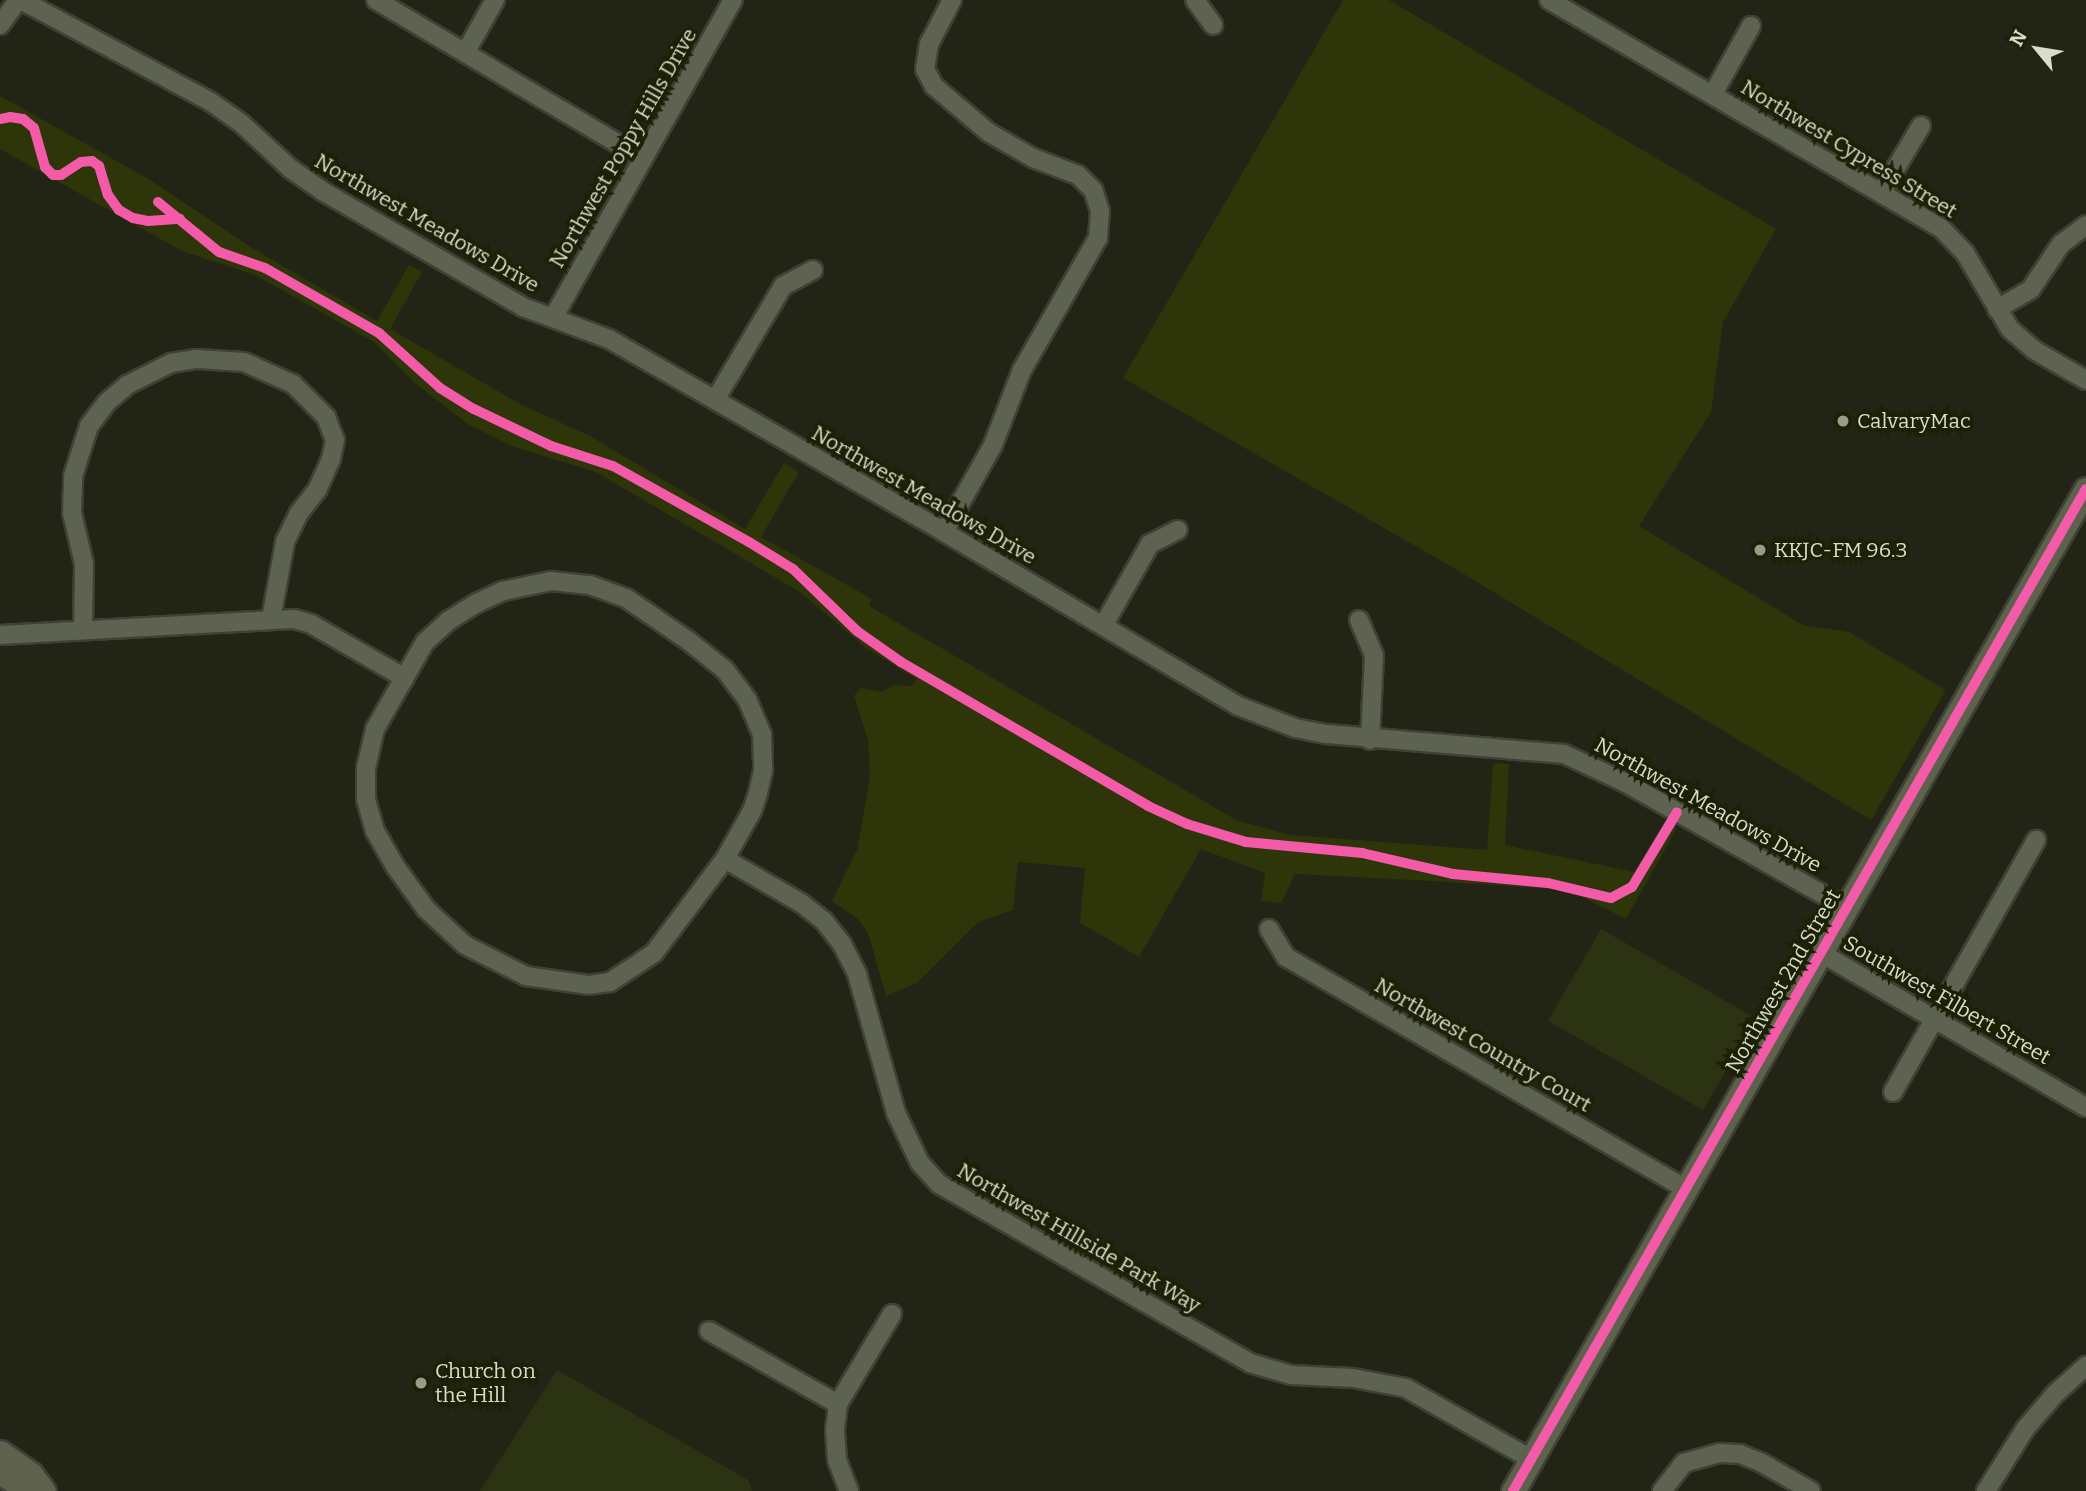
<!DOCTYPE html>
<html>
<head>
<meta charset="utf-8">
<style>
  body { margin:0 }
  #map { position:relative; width:2086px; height:1491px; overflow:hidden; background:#222516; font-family:Bitter,serif }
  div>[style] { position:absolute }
  .built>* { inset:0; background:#2c3312; transform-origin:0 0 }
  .green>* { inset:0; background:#2d3509 }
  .roads { filter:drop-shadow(2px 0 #3e4135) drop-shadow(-2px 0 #3e4135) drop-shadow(0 2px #3e4135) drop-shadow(0 -2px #3e4135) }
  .minor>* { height:18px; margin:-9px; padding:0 9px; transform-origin:9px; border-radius:9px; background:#5e6251 }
  .major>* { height:23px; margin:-11.5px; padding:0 11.5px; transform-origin:11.5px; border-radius:11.5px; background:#5e614c }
  .cycleway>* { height:10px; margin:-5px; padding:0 5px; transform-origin:5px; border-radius:5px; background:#f35aa7 }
  .dots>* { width:19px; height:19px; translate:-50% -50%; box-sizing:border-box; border:4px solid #1c2106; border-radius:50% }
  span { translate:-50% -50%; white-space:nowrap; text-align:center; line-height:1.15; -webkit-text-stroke:7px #1c2106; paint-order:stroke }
  .street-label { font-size:21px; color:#d7dccb }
  .poi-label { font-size:21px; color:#d7dccb }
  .left { translate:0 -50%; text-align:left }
  .north { position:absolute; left:2002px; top:14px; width:70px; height:70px; -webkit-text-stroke:5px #1c2106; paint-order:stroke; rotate:300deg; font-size:19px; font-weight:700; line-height:28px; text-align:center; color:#d7dccb }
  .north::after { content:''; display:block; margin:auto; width:24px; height:32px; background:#d7dccb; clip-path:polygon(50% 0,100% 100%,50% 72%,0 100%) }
</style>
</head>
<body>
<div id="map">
  <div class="built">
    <i style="left:1601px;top:929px;width:179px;height:106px;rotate:30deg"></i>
    <i style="clip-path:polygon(557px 1370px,748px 1480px,752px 1491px,480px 1491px)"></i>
  </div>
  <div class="green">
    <i style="clip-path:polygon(1343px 0,1389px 0,1776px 229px,1723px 322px,1711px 412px,1639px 526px,1803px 625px,1849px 632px,1946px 690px,1871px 820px,1452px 567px,1123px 378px)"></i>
    <i style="clip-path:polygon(0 96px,147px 178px,254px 249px,377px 321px,409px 265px,422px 272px,390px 329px,522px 405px,590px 436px,745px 529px,784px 463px,799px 472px,761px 537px,872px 599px,869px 606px,1238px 821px,1291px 835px,1487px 850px,1493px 763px,1509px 764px,1505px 845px,1634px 872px,1665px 821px,1677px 828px,1626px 919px,1568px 890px,1432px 881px,1295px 874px,1281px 903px,1261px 901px,1265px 873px,1201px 849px,1139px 957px,1080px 923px,1085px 868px,1018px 862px,1013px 910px,978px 922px,917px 983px,886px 996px,868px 933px,858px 919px,832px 901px,857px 850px,870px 777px,868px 740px,854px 696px,861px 688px,882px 692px,893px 685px,911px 686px,917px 679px,866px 648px,800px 592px,596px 472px,511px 446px,468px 424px,416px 384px,374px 342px,255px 275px,182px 251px,0 149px)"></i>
  </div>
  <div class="roads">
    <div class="minor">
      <i style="left:21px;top:0;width:216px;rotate:28.2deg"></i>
      <i style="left:211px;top:102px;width:38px;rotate:35deg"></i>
      <i style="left:242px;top:124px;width:67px;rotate:42.6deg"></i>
      <i style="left:291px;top:169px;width:40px;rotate:34.9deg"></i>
      <i style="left:324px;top:192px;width:230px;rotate:30deg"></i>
      <i style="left:523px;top:307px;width:92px;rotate:20.4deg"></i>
      <i style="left:609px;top:339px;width:387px;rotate:29.9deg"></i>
      <i style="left:944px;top:532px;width:339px;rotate:30.6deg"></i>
      <i style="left:1236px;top:705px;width:63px;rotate:21.3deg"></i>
      <i style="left:1295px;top:728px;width:33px;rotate:11deg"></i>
      <i style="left:1327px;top:734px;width:238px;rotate:4.8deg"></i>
      <i style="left:1564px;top:754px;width:68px;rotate:25.1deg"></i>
      <i style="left:1626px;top:783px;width:254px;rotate:29.5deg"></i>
      <i style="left:376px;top:0;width:309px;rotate:30.7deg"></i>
      <i style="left:1195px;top:0;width:31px;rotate:54deg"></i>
      <i style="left:1549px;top:0;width:453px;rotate:30.2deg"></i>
      <i style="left:1941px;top:228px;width:35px;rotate:46deg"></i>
      <i style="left:1965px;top:253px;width:88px;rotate:59.4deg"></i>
      <i style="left:2010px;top:329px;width:32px;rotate:41deg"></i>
      <i style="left:2034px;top:350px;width:60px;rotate:30deg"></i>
      <i style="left:0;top:25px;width:31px;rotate:-54deg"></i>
      <i style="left:465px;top:53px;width:61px;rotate:-60.5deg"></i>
      <i style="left:1713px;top:94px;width:78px;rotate:-60.8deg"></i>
      <i style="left:1881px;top:193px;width:78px;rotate:-59.2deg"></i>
      <i style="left:1997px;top:309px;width:39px;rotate:-30deg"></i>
      <i style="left:2031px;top:289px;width:54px;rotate:-56.3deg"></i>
      <i style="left:2061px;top:244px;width:31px;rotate:-37deg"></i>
      <i style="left:553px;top:318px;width:365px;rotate:-60.5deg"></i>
      <i style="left:715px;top:400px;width:133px;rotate:-59.2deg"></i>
      <i style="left:783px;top:286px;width:34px;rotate:-28deg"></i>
      <i style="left:944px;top:532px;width:100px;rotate:-60.6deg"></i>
      <i style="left:993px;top:445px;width:80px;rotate:-68.9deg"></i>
      <i style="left:1022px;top:370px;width:152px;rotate:-60.1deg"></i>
      <i style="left:1098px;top:238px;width:27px;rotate:-86deg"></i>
      <i style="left:1100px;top:211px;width:22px;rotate:-108deg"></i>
      <i style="left:1093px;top:190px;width:21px;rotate:-135deg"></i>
      <i style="left:1078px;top:175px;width:48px;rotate:-159.3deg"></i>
      <i style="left:1033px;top:158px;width:52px;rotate:-150deg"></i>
      <i style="left:988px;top:132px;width:71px;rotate:-139.6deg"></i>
      <i style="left:934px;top:86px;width:19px;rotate:-118deg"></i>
      <i style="left:925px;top:69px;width:25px;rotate:-81deg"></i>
      <i style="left:929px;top:44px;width:50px;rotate:-62.4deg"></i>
      <i style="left:551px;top:581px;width:39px;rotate:6deg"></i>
      <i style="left:590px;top:585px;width:38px;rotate:20deg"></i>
      <i style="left:626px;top:598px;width:78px;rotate:34.5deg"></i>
      <i style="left:690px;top:642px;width:45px;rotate:38.7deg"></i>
      <i style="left:725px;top:670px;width:36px;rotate:53deg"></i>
      <i style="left:747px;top:699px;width:39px;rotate:67deg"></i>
      <i style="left:762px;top:735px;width:36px;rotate:88deg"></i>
      <i style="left:763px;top:771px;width:23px;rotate:103deg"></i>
      <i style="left:758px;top:793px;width:19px;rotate:108deg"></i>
      <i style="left:752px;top:811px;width:55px;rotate:119.4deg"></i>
      <i style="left:725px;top:859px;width:118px;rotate:127.1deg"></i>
      <i style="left:654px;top:953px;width:53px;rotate:146.6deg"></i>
      <i style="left:610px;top:982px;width:21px;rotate:172deg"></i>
      <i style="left:589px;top:985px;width:64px;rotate:-171.9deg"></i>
      <i style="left:526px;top:976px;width:68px;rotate:-153.1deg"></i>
      <i style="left:465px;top:945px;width:53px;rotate:-137.3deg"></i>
      <i style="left:426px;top:909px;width:53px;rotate:-125.8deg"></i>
      <i style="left:395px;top:866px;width:40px;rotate:-119.7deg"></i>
      <i style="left:375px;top:831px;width:33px;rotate:-106deg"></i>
      <i style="left:366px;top:799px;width:31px;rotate:-90deg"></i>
      <i style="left:366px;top:768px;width:40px;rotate:-77deg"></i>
      <i style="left:375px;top:729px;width:100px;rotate:-60.1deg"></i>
      <i style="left:425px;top:642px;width:31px;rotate:-42deg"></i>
      <i style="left:448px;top:621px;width:34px;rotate:-32deg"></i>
      <i style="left:477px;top:603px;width:29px;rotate:-25deg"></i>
      <i style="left:503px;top:591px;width:49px;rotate:-11.8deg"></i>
      <i style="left:1359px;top:620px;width:38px;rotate:67deg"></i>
      <i style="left:1374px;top:655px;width:85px;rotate:92.7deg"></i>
      <i style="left:1103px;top:626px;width:95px;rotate:-60.2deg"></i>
      <i style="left:1150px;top:544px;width:31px;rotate:-27deg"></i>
      <i style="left:83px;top:629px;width:65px;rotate:-89.1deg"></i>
      <i style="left:84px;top:564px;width:52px;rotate:-103.2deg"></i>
      <i style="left:72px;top:513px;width:37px;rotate:-88deg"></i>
      <i style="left:73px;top:476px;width:52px;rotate:-72.3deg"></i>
      <i style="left:89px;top:426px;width:30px;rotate:-53deg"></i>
      <i style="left:107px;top:402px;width:26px;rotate:-40deg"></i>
      <i style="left:127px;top:385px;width:49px;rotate:-26.6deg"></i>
      <i style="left:171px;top:363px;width:26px;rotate:-9deg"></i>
      <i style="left:197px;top:359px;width:47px;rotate:3.7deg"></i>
      <i style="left:244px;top:362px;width:54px;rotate:24.2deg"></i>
      <i style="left:293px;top:384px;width:47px;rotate:45deg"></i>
      <i style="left:326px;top:417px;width:25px;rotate:69deg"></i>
      <i style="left:335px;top:440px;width:19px;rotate:102deg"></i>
      <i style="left:331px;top:459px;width:34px;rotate:114deg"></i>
      <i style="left:317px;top:490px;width:29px;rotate:128deg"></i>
      <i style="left:299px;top:513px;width:32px;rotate:116deg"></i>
      <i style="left:285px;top:542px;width:78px;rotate:100.3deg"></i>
      <i style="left:0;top:635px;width:294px;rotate:-3.1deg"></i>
      <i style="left:294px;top:619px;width:18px;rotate:16deg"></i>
      <i style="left:311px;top:624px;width:108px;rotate:29.9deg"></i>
      <i style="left:725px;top:859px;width:88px;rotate:30.1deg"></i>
      <i style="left:801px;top:903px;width:29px;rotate:38deg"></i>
      <i style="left:824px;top:921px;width:29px;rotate:52deg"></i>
      <i style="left:842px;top:944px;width:34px;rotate:63deg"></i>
      <i style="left:857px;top:974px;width:144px;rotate:74.3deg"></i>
      <i style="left:896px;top:1113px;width:55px;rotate:64.4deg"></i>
      <i style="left:920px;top:1163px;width:28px;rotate:48deg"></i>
      <i style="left:939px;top:1184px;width:359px;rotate:29.9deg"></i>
      <i style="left:1250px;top:1363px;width:43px;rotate:16.3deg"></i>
      <i style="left:1291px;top:1375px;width:62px;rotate:2.8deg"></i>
      <i style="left:1353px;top:1378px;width:54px;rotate:10.7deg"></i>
      <i style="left:1406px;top:1388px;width:144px;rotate:29.6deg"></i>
      <i style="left:1269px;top:929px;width:33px;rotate:59deg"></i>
      <i style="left:1286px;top:957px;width:462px;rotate:30.1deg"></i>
      <i style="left:1821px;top:953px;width:306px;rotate:30.2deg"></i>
      <i style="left:1893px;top:1092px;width:290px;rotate:-60.4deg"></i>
      <i style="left:709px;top:1331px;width:148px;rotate:29.5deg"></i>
      <i style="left:849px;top:1491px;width:33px;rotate:-111deg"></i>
      <i style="left:837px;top:1460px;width:31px;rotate:-94deg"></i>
      <i style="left:835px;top:1429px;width:25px;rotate:-83deg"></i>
      <i style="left:838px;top:1404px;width:105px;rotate:-59deg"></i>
      <i style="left:1662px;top:1491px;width:36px;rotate:-52deg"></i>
      <i style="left:1684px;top:1463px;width:37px;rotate:-16deg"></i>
      <i style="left:1720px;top:1453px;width:20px;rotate:3deg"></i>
      <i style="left:1740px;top:1454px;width:24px;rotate:22deg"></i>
      <i style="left:1762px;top:1463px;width:56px;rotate:29.7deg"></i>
      <i style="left:1986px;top:1491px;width:73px;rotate:-57.8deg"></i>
      <i style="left:2025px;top:1429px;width:46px;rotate:-49.4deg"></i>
      <i style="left:2055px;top:1394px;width:42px;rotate:-42.1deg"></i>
    </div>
    <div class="major">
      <i style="left:0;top:1452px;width:38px;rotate:35deg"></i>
      <i style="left:31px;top:1474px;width:21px;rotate:53deg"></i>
      <i style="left:0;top:1473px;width:35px;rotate:31deg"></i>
      <i style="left:1513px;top:1491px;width:1154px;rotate:-60.24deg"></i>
    </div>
  </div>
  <div class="cycleway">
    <i style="left:0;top:119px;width:10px;rotate:-11deg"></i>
    <i style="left:10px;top:117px;width:13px;rotate:9deg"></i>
    <i style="left:23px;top:119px;width:14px;rotate:39deg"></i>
    <i style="left:34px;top:128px;width:41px;rotate:74.2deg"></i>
    <i style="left:45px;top:167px;width:11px;rotate:45deg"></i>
    <i style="left:53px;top:175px;width:8px"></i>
    <i style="left:61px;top:175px;width:24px;rotate:-33deg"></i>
    <i style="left:81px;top:162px;width:11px;rotate:-5deg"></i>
    <i style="left:92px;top:161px;width:9px;rotate:36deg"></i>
    <i style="left:99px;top:166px;width:30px;rotate:73deg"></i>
    <i style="left:108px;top:195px;width:19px;rotate:54deg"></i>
    <i style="left:119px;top:210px;width:16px;rotate:30deg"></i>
    <i style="left:133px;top:218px;width:15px;rotate:11deg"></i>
    <i style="left:148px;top:221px;width:32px;rotate:-4deg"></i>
    <i style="left:158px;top:202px;width:79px;rotate:39.3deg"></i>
    <i style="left:219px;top:252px;width:49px;rotate:19.2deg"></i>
    <i style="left:265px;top:268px;width:131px;rotate:29.7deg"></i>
    <i style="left:379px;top:333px;width:82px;rotate:42deg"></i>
    <i style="left:440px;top:388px;width:40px;rotate:32deg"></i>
    <i style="left:474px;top:409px;width:85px;rotate:25.7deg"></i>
    <i style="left:551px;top:446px;width:65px;rotate:17.9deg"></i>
    <i style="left:613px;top:466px;width:156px;rotate:29.2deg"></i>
    <i style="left:749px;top:542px;width:52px;rotate:31.5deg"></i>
    <i style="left:793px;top:569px;width:89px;rotate:44.1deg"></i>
    <i style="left:857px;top:631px;width:54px;rotate:35.2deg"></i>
    <i style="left:901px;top:662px;width:286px;rotate:30.2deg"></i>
    <i style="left:1148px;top:806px;width:43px;rotate:24.8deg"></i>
    <i style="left:1187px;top:824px;width:62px;rotate:17deg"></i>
    <i style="left:1246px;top:842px;width:117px;rotate:5.4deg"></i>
    <i style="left:1362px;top:853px;width:93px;rotate:13deg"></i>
    <i style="left:1453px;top:874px;width:95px;rotate:5.4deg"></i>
    <i style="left:1548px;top:883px;width:65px;rotate:13.4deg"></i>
    <i style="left:1611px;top:898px;width:24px;rotate:-28deg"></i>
    <i style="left:1632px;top:887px;width:87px;rotate:-59deg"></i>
    <i style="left:1513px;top:1491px;width:1154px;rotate:-60.24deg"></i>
  </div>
  <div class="dots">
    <i style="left:1843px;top:421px;background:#989c8c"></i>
    <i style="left:1760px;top:550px;background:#989c8c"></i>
    <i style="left:421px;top:1383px;background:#989c8c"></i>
  </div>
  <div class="street-label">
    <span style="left:623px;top:148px;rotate:-60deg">Northwest Poppy Hills Drive</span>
    <span style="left:1849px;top:149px;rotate:31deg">Northwest Cypress Street</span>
    <span style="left:427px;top:223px;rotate:30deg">Northwest Meadows Drive</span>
    <span style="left:924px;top:495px;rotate:30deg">Northwest Meadows Drive</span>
    <span style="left:1708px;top:805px;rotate:29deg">Northwest Meadows Drive</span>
    <span style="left:1783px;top:981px;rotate:-60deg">Northwest 2nd Street</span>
    <span style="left:1947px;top:1000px;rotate:30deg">Southwest Filbert Street</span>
    <span style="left:1483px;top:1045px;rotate:30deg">Northwest Country Court</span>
    <span style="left:1079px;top:1238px;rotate:30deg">Northwest Hillside Park Way</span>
  </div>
  <div class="poi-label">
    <span class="left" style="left:1857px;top:421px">CalvaryMac</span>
    <span class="left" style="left:1774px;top:550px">KKJC-FM 96.3</span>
    <span class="left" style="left:435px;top:1383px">Church on<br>the Hill</span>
  </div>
  <div class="north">N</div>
</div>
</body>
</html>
